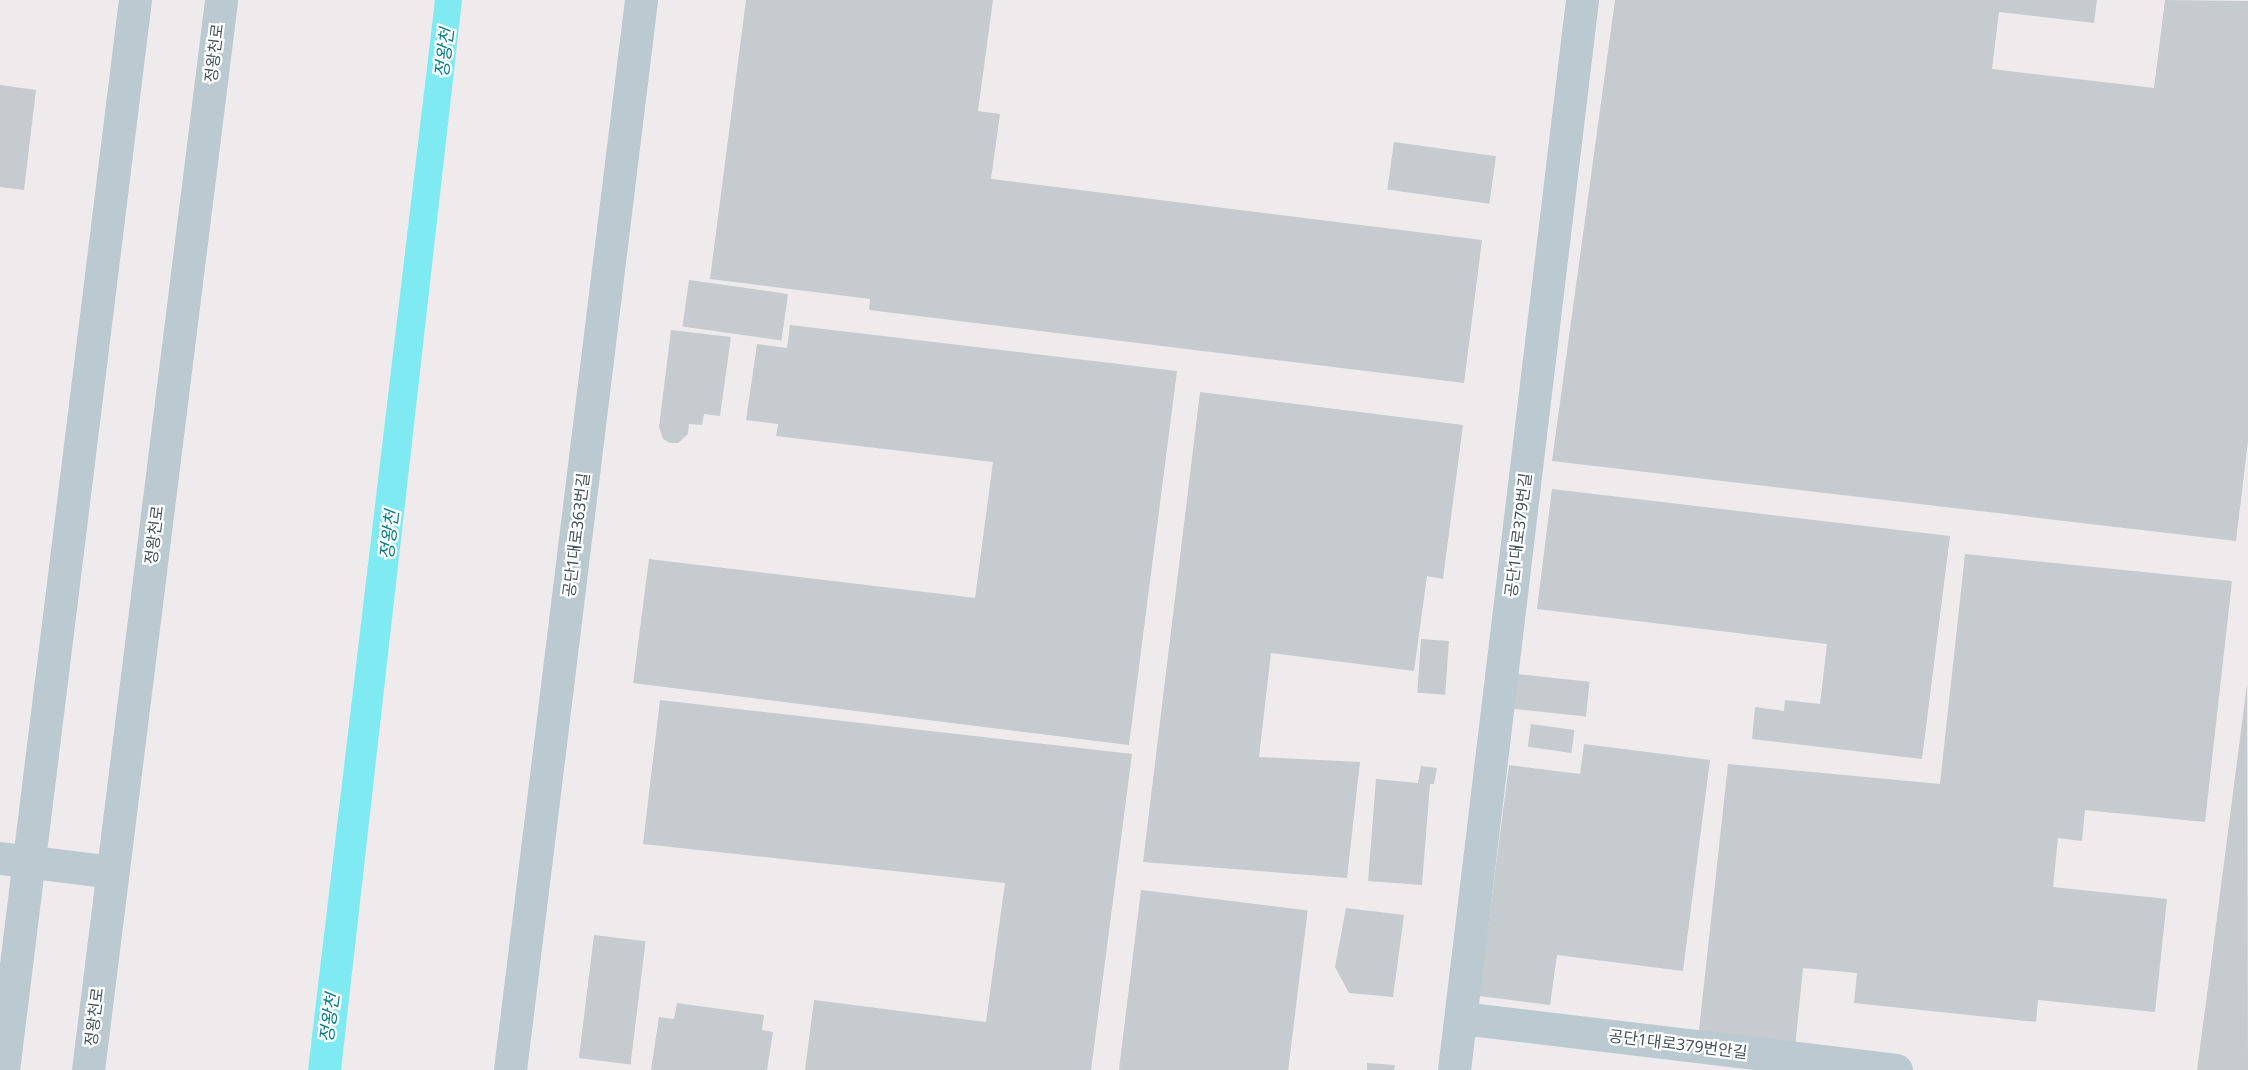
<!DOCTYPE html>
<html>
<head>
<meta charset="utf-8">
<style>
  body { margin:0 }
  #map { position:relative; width:2248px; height:1070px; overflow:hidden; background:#efebec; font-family:"Noto Sans","Noto Sans KR",sans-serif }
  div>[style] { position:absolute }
  .water>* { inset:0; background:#7feaf1 }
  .building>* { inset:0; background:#c5cbcf; transform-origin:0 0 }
  .minor>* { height:33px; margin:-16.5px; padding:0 16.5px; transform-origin:16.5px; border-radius:16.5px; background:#bbc9d0 }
  .tertiary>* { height:33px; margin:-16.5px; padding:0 16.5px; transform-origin:16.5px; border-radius:16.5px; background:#bbc9d0 }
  span { translate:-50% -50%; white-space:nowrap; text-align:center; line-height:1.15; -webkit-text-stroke:4.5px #fff; paint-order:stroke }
  .street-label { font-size:16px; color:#43535a }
  .water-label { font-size:18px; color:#067e87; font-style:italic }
</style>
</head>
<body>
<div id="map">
  <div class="water">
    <i style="clip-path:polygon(435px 0,462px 0,341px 1070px,308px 1070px)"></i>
  </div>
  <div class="building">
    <i style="clip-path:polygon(746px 0,993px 0,978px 111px,1000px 114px,991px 179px,1482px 240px,1464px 383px,869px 310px,870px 299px,710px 279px)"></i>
    <i style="clip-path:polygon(1615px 0,2097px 0,2094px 23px,1999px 12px,1992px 69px,2154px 88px,2165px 0,2248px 1px,2248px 441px,2236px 541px,1552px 461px)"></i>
    <i style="clip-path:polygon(0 85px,36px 90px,24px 190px,0 187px)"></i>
    <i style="left:1394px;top:142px;width:103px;height:48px;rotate:8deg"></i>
    <i style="left:689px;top:280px;width:100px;height:47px;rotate:8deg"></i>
    <i style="clip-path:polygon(790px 325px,1177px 371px,1129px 745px,633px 683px,649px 559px,975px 598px,993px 462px,776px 436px,778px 424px,746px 420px,757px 344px,787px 348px)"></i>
    <i style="clip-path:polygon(671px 330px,731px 337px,720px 416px,704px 414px,702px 425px,689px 424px,688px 434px,678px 443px,670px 443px,663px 439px,659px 427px)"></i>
    <i style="clip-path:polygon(1200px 392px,1463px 425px,1443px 579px,1427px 576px,1414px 671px,1271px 653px,1259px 757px,1360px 762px,1347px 878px,1143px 862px)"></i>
    <i style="clip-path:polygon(1552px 489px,1950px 536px,1922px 759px,1752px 739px,1755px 707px,1784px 711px,1785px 700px,1820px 704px,1827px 644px,1537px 609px)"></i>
    <i style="clip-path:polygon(1965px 554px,2232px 581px,2205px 822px,2085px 810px,2082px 841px,2058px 838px,2053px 887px,2167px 899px,2155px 1012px,2038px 1000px,2036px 1022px,1854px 1003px,1857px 973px,1803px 968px,1795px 1048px,1698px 1039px,1728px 764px,1940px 784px)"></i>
    <i style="left:1421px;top:639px;width:28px;height:54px;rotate:4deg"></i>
    <i style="left:1517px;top:674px;width:73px;height:35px;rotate:6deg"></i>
    <i style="clip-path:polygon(2247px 684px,2248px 1070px,2197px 1070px,2208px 987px)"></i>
    <i style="clip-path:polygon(660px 700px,1132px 754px,1091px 1070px,805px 1070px,814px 1000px,986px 1022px,1005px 883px,643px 844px)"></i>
    <i style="left:1531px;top:724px;width:44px;height:23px;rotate:8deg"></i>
    <i style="clip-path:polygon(1584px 744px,1710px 760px,1683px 971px,1557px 955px,1550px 1005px,1479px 996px,1509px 765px,1580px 774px)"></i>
    <i style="clip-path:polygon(1421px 766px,1437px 768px,1434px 784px,1430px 784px,1422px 885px,1368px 881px,1376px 779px,1418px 783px)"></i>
    <i style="left:1141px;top:890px;width:168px;height:181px;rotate:7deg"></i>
    <i style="clip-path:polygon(1346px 908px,1404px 915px,1393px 997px,1349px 993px,1335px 967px)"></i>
    <i style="left:594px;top:935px;width:52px;height:124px;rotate:7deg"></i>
    <i style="clip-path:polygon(677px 1003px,764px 1015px,762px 1030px,773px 1032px,767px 1070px,651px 1070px,659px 1017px,674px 1019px)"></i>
    <i style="clip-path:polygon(1367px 1063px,1395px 1065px,1394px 1070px,1367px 1070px)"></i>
  </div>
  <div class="minor">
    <i style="left:0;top:858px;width:113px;rotate:7.1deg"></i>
    <i style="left:1461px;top:1018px;width:438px;rotate:6.8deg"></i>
    <i style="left:1454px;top:1070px;width:1078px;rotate:-83.18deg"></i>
  </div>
  <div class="tertiary">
    <i style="left:3px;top:1070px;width:1078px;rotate:-82.97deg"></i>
    <i style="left:88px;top:1070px;width:1078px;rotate:-82.91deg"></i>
    <i style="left:510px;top:1070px;width:1078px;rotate:-83.02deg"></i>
  </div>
  <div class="street-label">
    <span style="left:214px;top:53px;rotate:-83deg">정왕천로</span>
    <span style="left:154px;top:535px;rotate:-83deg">정왕천로</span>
    <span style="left:576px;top:535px;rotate:-83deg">공단1대로363번길</span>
    <span style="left:1518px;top:535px;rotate:-83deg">공단1대로379번길</span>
    <span style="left:94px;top:1017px;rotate:-83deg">정왕천로</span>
    <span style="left:1678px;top:1044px;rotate:7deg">공단1대로379번안길</span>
  </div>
  <div class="water-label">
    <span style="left:444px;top:53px;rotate:-83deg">정왕천</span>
    <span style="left:389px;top:535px;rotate:-83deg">정왕천</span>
    <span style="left:329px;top:1018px;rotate:-82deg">정왕천</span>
  </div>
</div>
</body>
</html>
